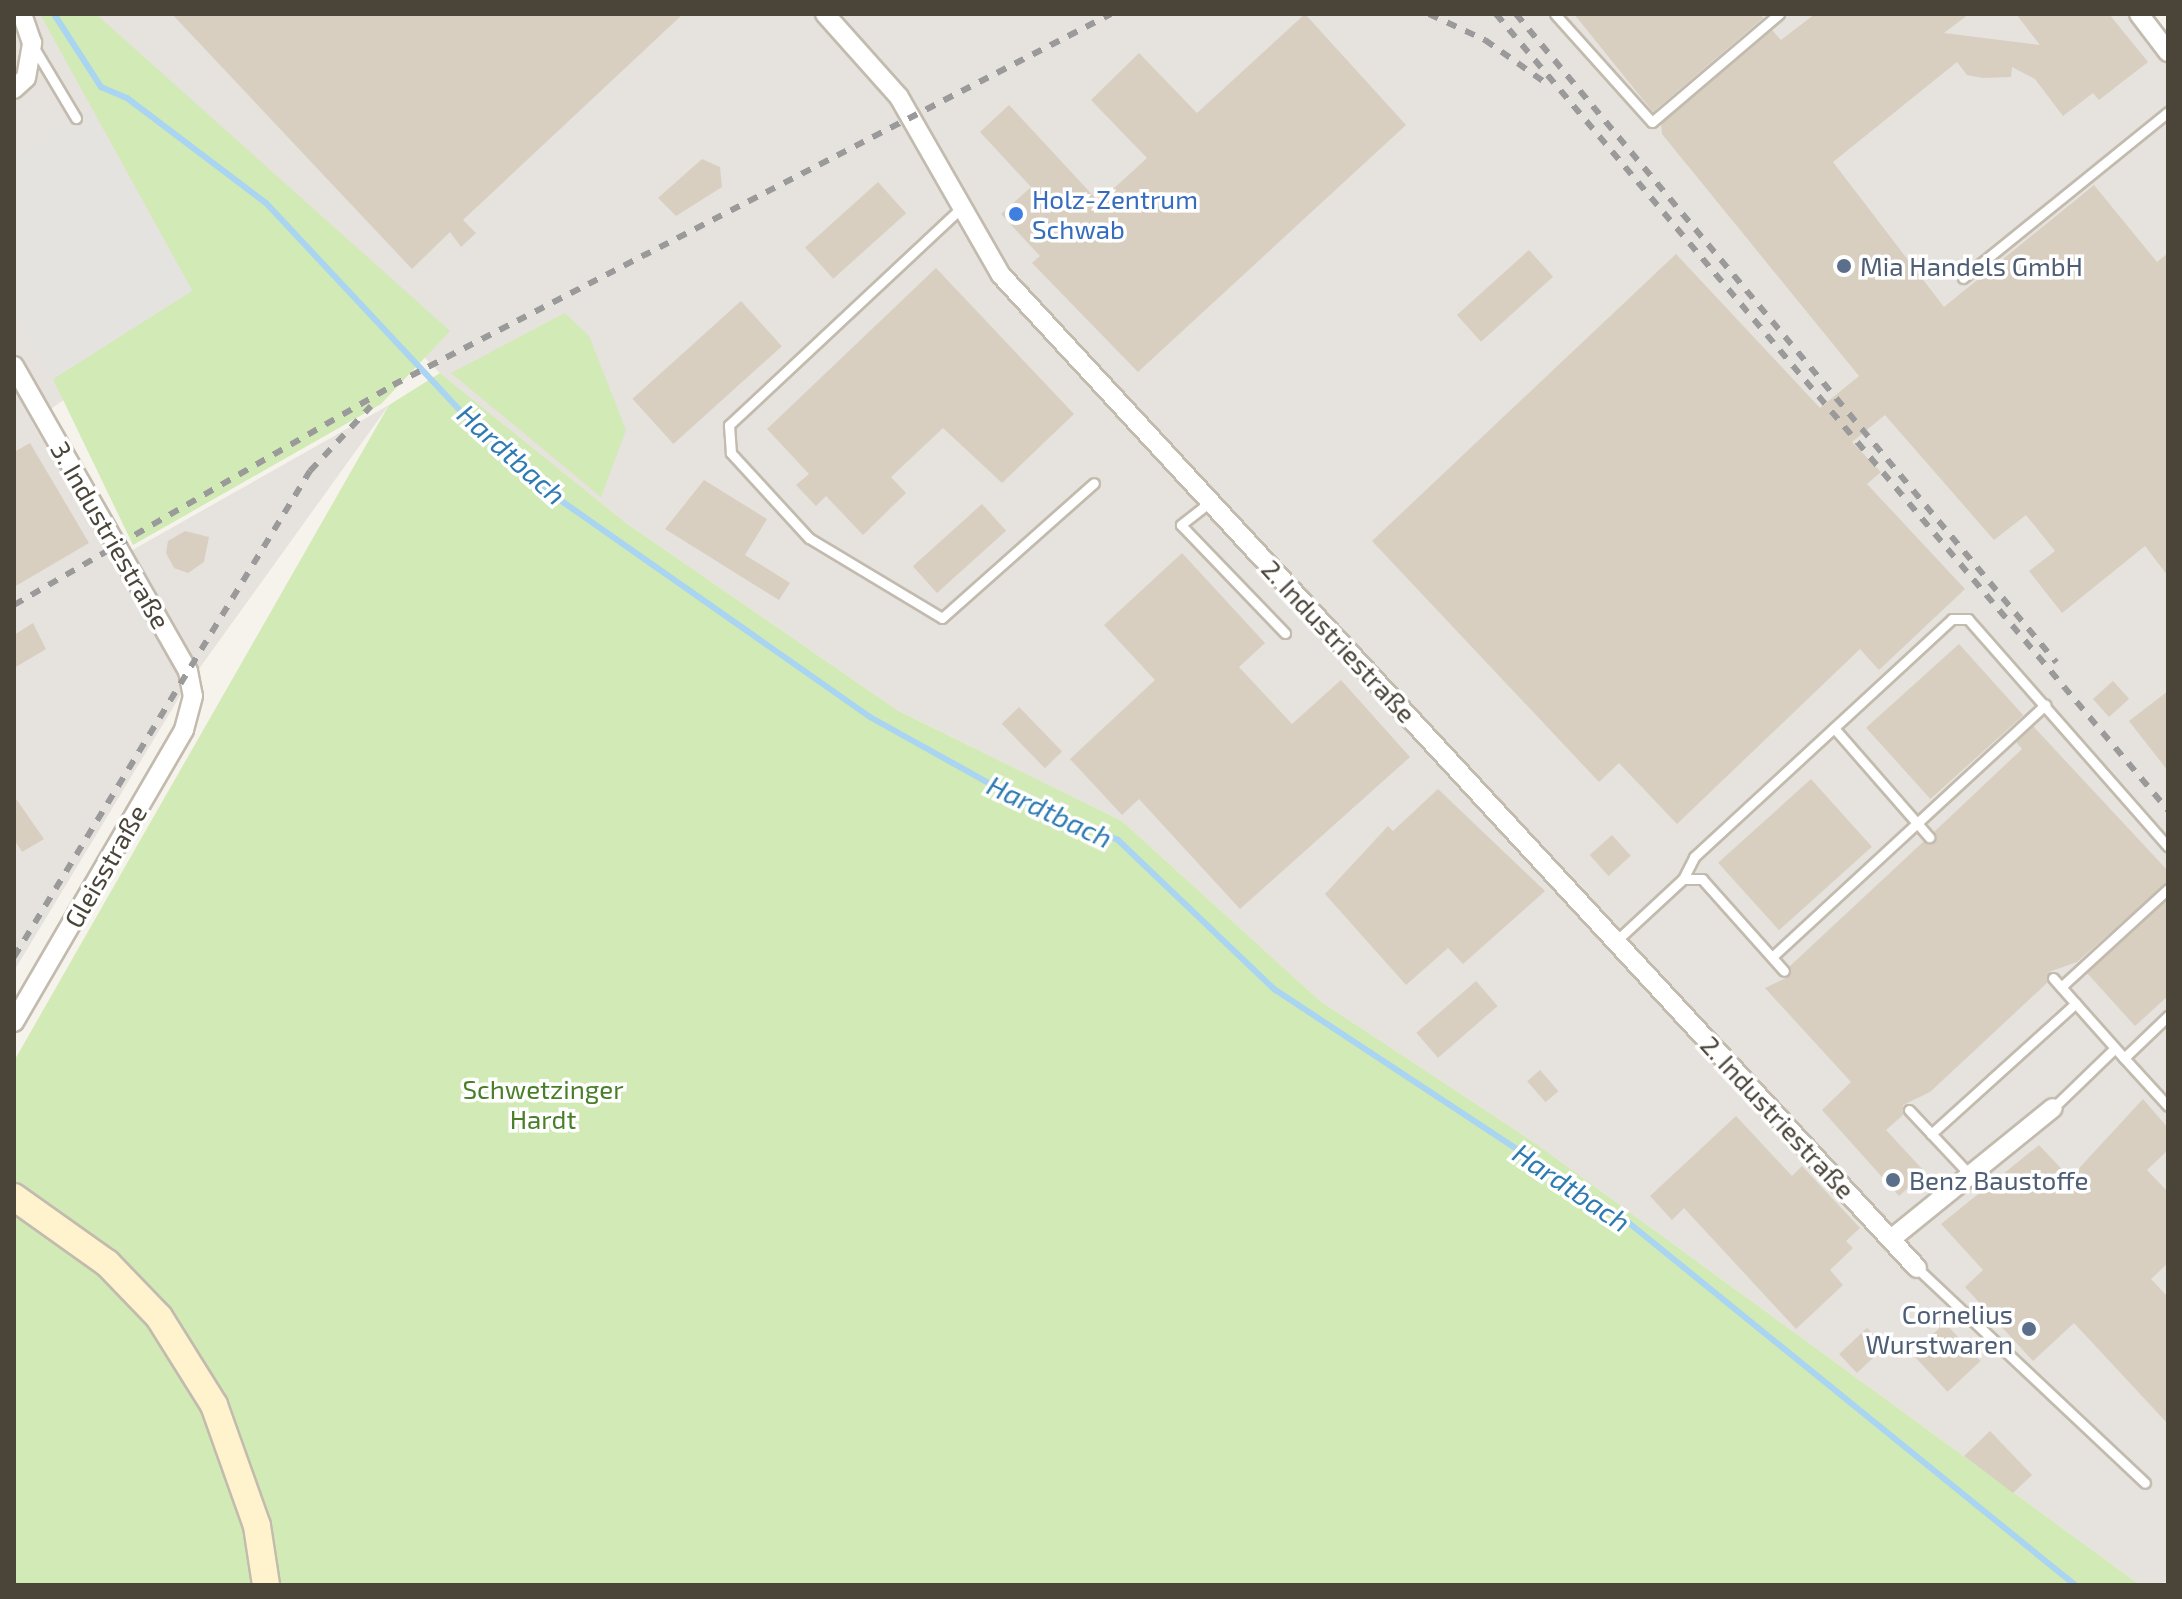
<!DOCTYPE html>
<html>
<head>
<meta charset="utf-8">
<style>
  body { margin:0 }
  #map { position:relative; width:2182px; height:1599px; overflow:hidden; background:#f6f3ec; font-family:"Exo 2",sans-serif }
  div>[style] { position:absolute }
  .industrial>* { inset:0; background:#e6e2dd }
  .green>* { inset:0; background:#d2eab5 }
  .parking>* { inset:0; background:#e5e3e0 }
  .stream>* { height:6px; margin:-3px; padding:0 3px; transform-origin:3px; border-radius:3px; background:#a9d4f2 }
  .building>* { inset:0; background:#d8cfc1; transform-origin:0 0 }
  .roads { filter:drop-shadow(2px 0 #c2bbae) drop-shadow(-2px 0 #c2bbae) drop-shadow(0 2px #c2bbae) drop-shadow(0 -2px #c2bbae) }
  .service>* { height:9px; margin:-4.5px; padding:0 4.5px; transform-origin:4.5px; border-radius:4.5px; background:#fff }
  .minor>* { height:18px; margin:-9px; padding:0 9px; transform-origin:9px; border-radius:9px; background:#fff }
  .secondary>* { height:26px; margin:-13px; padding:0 13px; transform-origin:13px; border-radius:13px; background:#fff3cd }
  .rail>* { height:6px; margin-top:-3px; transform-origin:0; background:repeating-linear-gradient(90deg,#9a9a9a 0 10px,transparent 0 20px) }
  .dots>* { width:22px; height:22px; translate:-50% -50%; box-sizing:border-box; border:4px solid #fff; border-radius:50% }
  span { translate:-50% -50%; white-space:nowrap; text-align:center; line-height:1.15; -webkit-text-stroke:7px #fff; paint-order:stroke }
  .shop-label { font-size:26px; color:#366cbe }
  .left { translate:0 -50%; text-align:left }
  .service-label { font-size:26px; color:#4e5e75 }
  .right { translate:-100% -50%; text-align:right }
  .street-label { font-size:26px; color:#4b4439 }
  .park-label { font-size:26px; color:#4a7f2a }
  .water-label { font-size:28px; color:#2e7ab2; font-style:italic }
  .frame { position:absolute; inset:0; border:16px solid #4b4439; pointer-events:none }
</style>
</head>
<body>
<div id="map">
  <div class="industrial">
    <i style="clip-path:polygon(14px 14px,2137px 14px,2168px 53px,2168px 1582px,2140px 1585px,1535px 1143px,1320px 1001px,1122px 821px,897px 710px,626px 523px,440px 373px,268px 202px,207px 300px,32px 422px,113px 561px,389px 405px,183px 691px,14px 971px)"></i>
  </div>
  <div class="green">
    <i style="clip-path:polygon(40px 14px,96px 14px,450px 331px,381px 404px,133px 545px,53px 379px,192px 290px)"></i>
    <i style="clip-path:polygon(565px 313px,589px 336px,626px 430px,601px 497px,451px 373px)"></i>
    <i style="clip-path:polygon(440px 373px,626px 523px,897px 710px,1122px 821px,1320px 1001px,1535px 1143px,2140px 1585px,14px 1585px,14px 1061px,389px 405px)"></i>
  </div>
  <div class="parking">
    <i style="clip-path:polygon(89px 110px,192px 291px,53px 379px,14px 305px,14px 158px)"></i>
  </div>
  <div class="stream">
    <i style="left:54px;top:14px;width:87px;rotate:57.2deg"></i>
    <i style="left:101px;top:87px;width:28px;rotate:23deg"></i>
    <i style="left:127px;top:98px;width:174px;rotate:37.1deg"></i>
    <i style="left:266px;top:203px;width:306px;rotate:46.9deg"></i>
    <i style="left:475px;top:426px;width:116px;rotate:40.8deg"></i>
    <i style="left:563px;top:502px;width:375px;rotate:35deg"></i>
    <i style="left:870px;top:717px;width:171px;rotate:29.1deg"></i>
    <i style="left:1019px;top:800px;width:107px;rotate:22deg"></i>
    <i style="left:1118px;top:840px;width:216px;rotate:43.7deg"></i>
    <i style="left:1274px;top:989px;width:425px;rotate:33.4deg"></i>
    <i style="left:1629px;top:1223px;width:574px;rotate:39.06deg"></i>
  </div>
  <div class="building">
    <i style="clip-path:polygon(172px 14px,683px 14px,463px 220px,476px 233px,461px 247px,450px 232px,412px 269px)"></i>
    <i style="clip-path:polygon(1305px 14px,1406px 125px,1138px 372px,1032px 263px,1040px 256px,1001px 214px,1031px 187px,980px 132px,1009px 105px,1099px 202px,1147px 158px,1091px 100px,1139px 53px,1197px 113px)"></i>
    <i style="clip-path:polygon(1574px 14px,1760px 14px,1763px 18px,1653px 112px)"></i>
    <i style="clip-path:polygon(1815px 14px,1969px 14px,1944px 33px,2040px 45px,2016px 14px,2109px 14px,2148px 62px,2099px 100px,2093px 93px,2063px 116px,2035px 79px,2012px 67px,2011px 77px,1983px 78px,1967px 75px,1957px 62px,1833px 162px,1944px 307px,2094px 185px,2157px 262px,2168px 253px,2168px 576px,2145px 546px,2062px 613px,2029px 571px,2055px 551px,2026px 515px,1994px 540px,1885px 415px,1852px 442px,1881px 472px,1867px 484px,1965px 589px,1879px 670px,1860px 649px,1677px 824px,1619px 763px,1599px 782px,1372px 541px,1676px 254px,1820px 408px,1859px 376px,1662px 134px,1661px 124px,1772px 30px,1781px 40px)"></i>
    <i style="clip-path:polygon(702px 159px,720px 167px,722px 187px,676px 216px,658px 198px)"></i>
    <i style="left:878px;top:182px;width:42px;height:98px;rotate:48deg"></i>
    <i style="left:1529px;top:250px;width:36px;height:97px;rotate:48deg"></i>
    <i style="clip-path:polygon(936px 268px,1074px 414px,1002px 483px,943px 428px,891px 477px,906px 493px,863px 535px,826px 496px,816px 506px,796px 485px,809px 474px,767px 429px)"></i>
    <i style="left:741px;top:301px;width:61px;height:146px;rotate:48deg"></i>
    <i style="clip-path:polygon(30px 443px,89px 543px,14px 587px,14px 452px)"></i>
    <i style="clip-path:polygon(704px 480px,767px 519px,745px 555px,790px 583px,779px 600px,665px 529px)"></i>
    <i style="left:982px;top:504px;width:36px;height:93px;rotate:48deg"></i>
    <i style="clip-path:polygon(185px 531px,209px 537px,204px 562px,188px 573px,174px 568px,166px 553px,168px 541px)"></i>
    <i style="clip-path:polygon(1182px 553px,1265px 643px,1239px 667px,1292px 724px,1341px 680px,1410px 757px,1240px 909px,1139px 799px,1122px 815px,1070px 759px,1155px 680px,1104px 625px)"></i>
    <i style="clip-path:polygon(33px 623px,46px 649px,14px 668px,14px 635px)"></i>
    <i style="left:1959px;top:644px;width:96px;height:125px;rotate:48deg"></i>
    <i style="left:2113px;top:681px;width:24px;height:27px;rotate:48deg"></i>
    <i style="clip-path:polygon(2168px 691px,2168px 771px,2129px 721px)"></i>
    <i style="left:1019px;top:707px;width:62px;height:24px;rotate:46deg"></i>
    <i style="clip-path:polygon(2033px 726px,2168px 871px,2168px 882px,2077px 962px,2049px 972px,2047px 983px,1930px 1092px,1903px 1105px,1903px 1115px,1886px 1130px,1925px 1172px,1899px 1196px,1822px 1110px,1851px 1082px,1765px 988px,1790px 976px,1790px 966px,1923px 842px,1934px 842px,1934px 832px,2022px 749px,2016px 742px)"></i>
    <i style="left:1811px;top:779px;width:91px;height:125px;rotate:48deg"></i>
    <i style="clip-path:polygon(1438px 789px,1545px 891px,1463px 964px,1448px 948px,1406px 985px,1325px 894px,1388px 826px,1393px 831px)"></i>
    <i style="clip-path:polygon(14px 796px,44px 839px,22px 852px,14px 839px)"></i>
    <i style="left:1612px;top:835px;width:28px;height:30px;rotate:48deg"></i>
    <i style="clip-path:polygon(2168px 899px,2168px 996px,2135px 1026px,2087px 973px)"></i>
    <i style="left:1476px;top:981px;width:33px;height:79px;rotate:49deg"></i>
    <i style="left:1540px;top:1070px;width:28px;height:17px;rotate:49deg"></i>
    <i style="clip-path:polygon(2143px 1099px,2168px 1128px,2168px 1150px,2147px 1170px,2168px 1192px,2168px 1263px,2151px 1279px,2168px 1297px,2168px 1424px,2074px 1323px,2033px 1361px,1965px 1287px,1983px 1270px,1941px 1224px,2039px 1145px,2070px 1178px)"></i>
    <i style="clip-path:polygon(1736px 1116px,1792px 1176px,1802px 1166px,1860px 1228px,1846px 1241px,1853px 1248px,1830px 1270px,1843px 1285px,1796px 1329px,1684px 1208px,1672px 1220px,1650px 1196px)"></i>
    <i style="left:1945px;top:1323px;width:52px;height:45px;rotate:47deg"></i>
    <i style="left:1867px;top:1328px;width:26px;height:38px;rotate:47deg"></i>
    <i style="clip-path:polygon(1990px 1431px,2032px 1475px,2013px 1493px,1964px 1456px)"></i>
  </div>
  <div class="roads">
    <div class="service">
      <i style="left:1555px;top:14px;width:145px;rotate:48.1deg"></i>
      <i style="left:1652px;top:122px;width:167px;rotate:-40.4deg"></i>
      <i style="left:33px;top:46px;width:84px;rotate:59.2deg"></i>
      <i style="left:961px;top:208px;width:318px;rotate:136.9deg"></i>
      <i style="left:729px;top:425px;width:28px;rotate:86deg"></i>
      <i style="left:731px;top:453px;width:115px;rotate:47.5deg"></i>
      <i style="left:809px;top:538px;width:155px;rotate:31deg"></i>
      <i style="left:942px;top:618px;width:203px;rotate:-41.6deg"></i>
      <i style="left:1963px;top:278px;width:264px;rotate:-39deg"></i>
      <i style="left:1210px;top:502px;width:37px;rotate:142deg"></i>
      <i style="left:1181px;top:525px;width:150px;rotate:46.1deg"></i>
      <i style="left:1834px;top:728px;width:145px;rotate:48.9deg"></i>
      <i style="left:1683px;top:879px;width:25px;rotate:-63deg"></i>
      <i style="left:1694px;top:857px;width:351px;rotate:-42.7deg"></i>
      <i style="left:1952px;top:619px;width:16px"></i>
      <i style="left:1968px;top:619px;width:303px;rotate:48.7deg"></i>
      <i style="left:1616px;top:941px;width:91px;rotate:-42.8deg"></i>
      <i style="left:1683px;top:879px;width:19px"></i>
      <i style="left:1702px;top:879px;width:123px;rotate:48.3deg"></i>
      <i style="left:1772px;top:957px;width:372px;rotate:-42.7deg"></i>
      <i style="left:2053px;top:978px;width:107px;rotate:48.4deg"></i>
      <i style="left:2124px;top:1058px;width:61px;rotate:-43.7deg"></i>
      <i style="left:2061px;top:987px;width:145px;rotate:-42.5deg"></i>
      <i style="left:2124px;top:1058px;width:65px;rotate:47.5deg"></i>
      <i style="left:2053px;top:1108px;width:86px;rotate:-44.1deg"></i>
      <i style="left:1909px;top:1110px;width:88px;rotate:46.8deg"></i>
      <i style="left:1931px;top:1134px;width:195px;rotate:-42.1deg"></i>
      <i style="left:1917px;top:1268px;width:313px;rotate:43.3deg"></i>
    </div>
    <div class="minor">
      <i style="left:825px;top:14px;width:111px;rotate:48.3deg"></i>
      <i style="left:899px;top:97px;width:205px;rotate:60.2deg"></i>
      <i style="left:1001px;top:275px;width:1351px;rotate:47.31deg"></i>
      <i style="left:2139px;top:14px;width:48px;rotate:52.7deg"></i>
      <i style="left:14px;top:89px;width:16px;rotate:-43deg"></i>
      <i style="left:26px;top:78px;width:36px;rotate:-80deg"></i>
      <i style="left:32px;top:43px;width:31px;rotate:-109deg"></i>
      <i style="left:14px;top:366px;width:351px;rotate:60.3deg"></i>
      <i style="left:188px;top:671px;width:25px;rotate:79deg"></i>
      <i style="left:193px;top:696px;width:35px;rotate:105deg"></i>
      <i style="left:184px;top:730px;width:338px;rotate:120.2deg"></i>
      <i style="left:1891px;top:1239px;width:208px;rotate:-39deg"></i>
    </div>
    <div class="secondary">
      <i style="left:14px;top:1197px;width:114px;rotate:35.4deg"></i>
      <i style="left:107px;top:1263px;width:75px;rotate:46.1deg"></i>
      <i style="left:159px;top:1317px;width:104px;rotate:58deg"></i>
      <i style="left:214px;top:1405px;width:128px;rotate:70.4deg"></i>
      <i style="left:257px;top:1526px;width:60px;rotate:81.3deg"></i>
    </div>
  </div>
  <div class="rail">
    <i style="left:1429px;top:14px;width:62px;rotate:24.9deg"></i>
    <i style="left:1485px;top:40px;width:71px;rotate:35.3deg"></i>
    <i style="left:1496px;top:14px;width:1042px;rotate:49.83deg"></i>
    <i style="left:1516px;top:14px;width:844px;rotate:50.19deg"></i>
    <i style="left:14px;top:605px;width:438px;rotate:-30.1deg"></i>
    <i style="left:393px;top:385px;width:808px;rotate:-27.33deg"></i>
    <i style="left:14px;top:957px;width:569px;rotate:-58.66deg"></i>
    <i style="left:310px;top:471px;width:89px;rotate:-46.8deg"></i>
  </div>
  <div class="dots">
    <i style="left:1016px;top:214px;background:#3f7fe0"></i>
    <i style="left:1844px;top:266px;background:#5c6f8a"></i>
    <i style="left:1893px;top:1180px;background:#5c6f8a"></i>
    <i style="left:2029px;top:1329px;background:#5c6f8a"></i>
  </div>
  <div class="shop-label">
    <span class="left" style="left:1032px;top:214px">Holz-Zentrum<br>Schwab</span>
  </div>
  <div class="service-label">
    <span class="left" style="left:1860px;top:266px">Mia Handels GmbH</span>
    <span class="left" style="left:1909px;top:1180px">Benz Baustoffe</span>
    <span class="right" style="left:2013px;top:1329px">Cornelius<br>Wurstwaren</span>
  </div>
  <div class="street-label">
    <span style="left:111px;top:535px;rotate:60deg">3. Industriestraße</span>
    <span style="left:1339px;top:641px;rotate:47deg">2. Industriestraße</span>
    <span style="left:105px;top:866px;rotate:-60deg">Gleisstraße</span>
    <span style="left:1778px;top:1117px;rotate:47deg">2. Industriestraße</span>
  </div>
  <div class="park-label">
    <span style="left:543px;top:1104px">Schwetzinger<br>Hardt</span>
  </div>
  <div class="water-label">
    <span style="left:512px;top:454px;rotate:42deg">Hardtbach</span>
    <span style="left:1050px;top:811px;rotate:25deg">Hardtbach</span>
    <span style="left:1572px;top:1187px;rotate:34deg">Hardtbach</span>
  </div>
  <div class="frame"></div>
</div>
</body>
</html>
